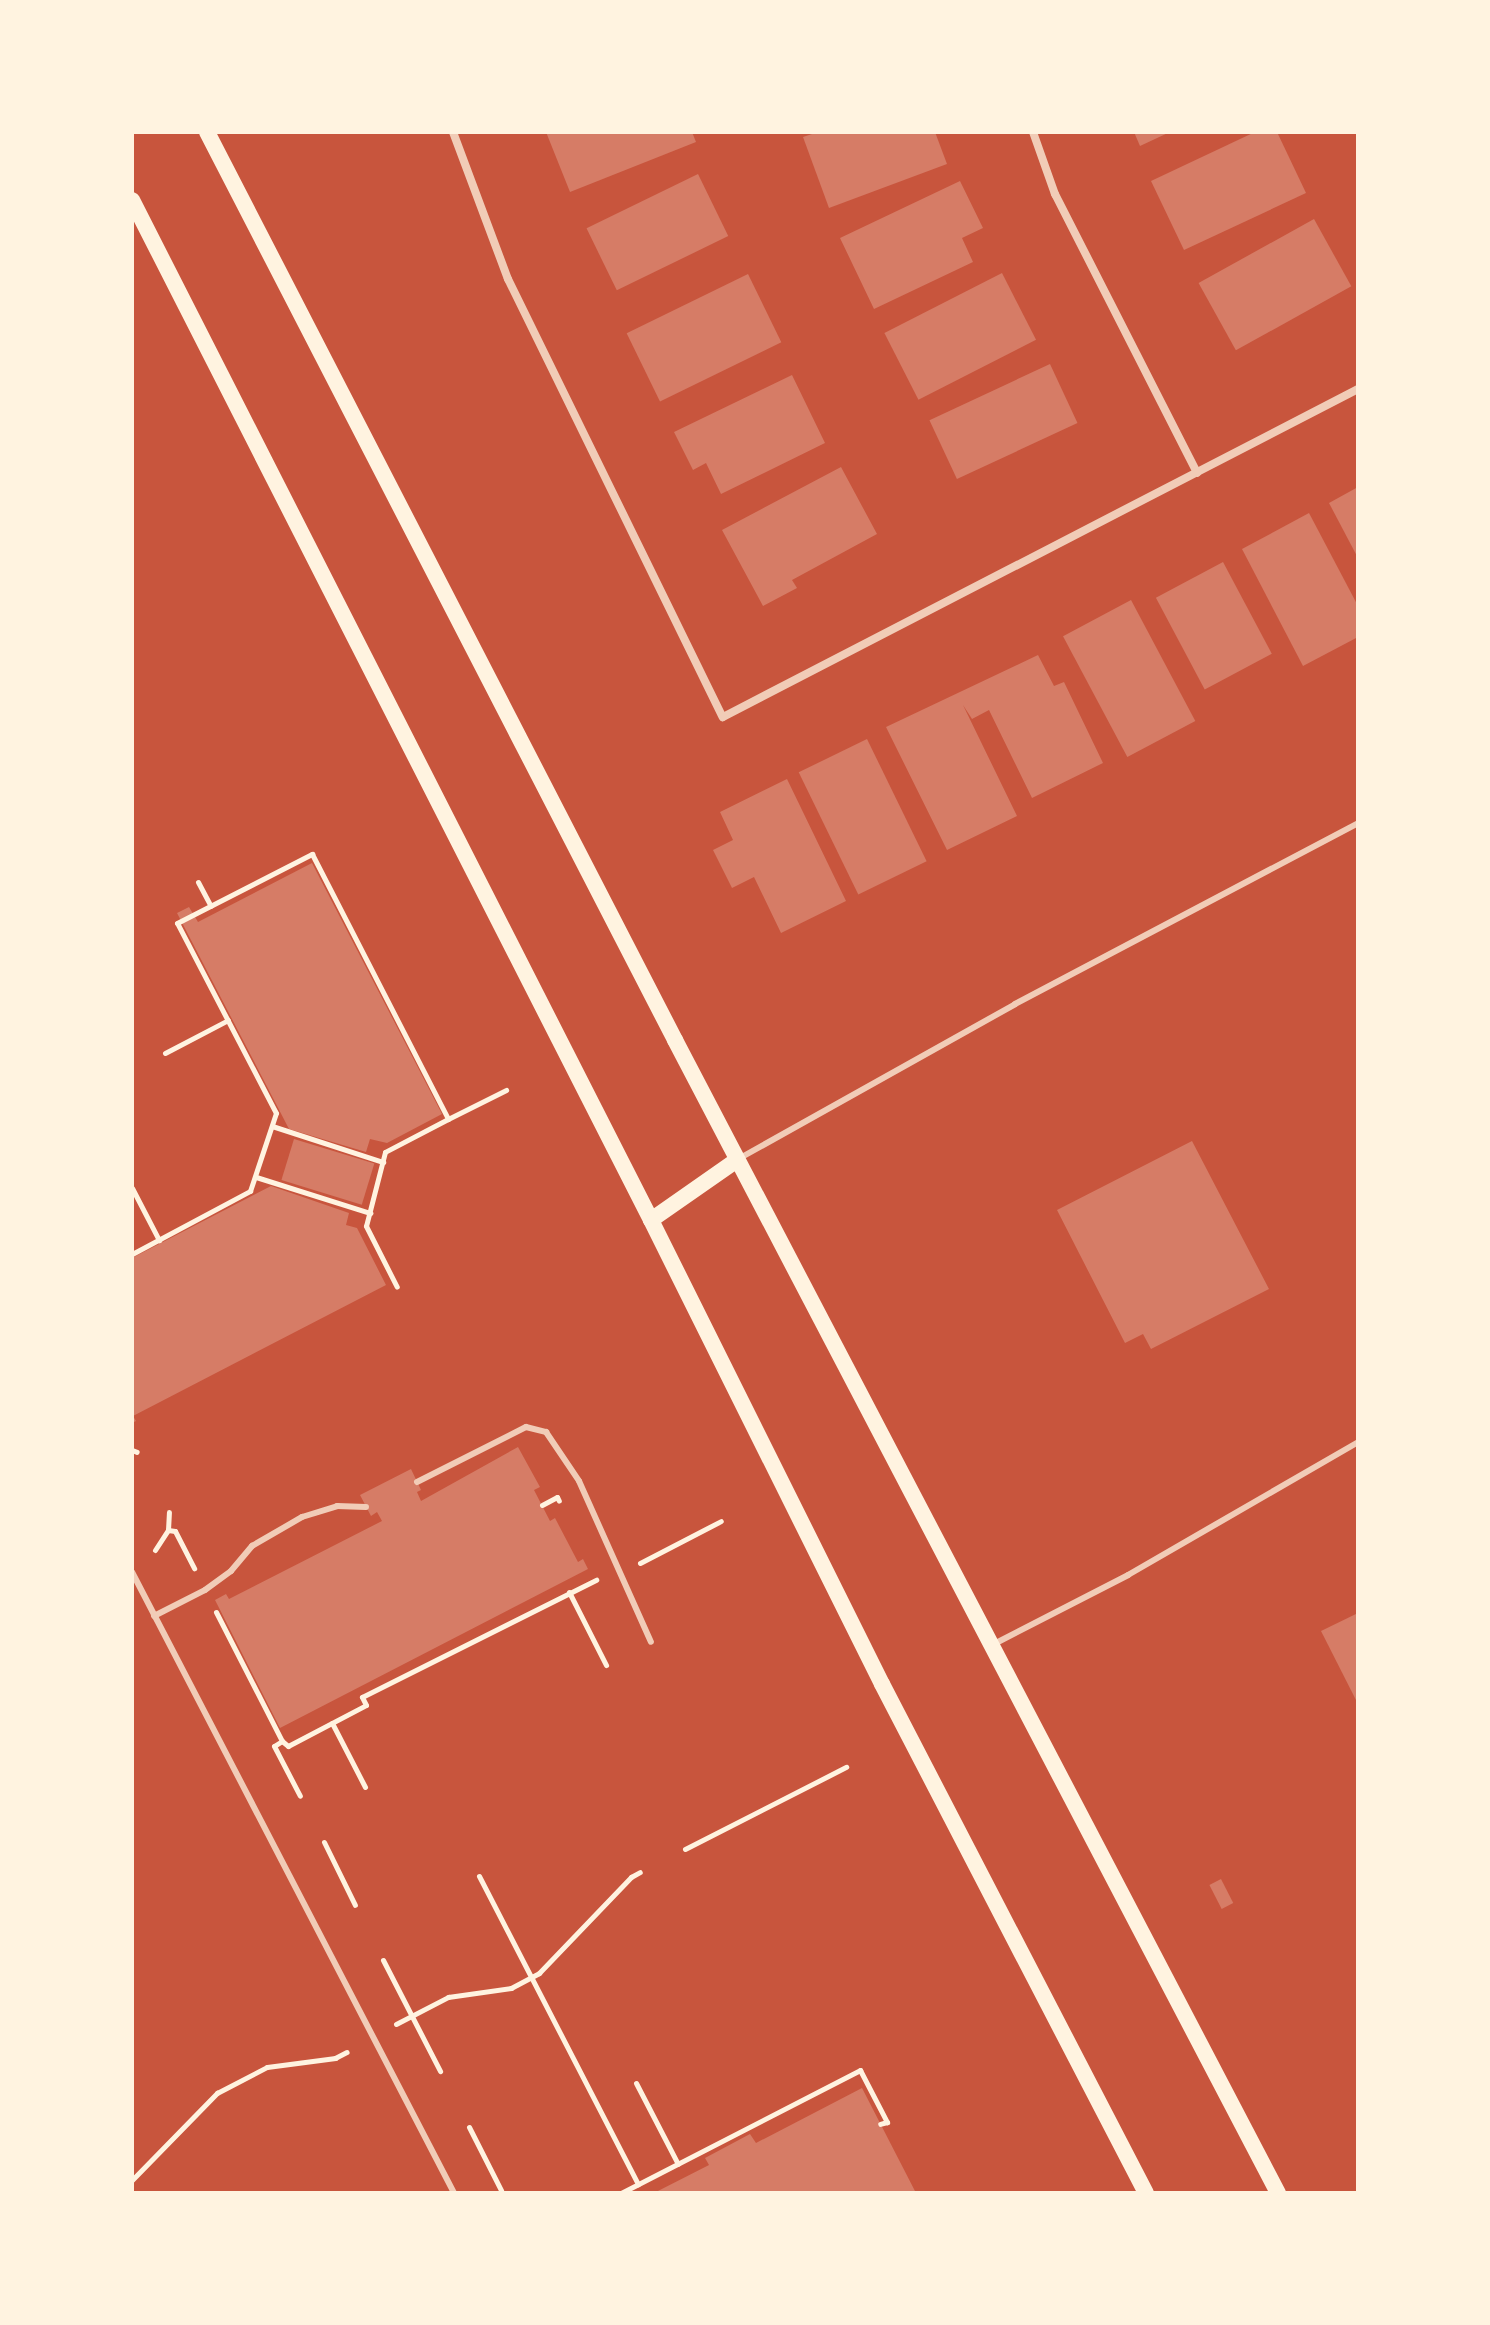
<!DOCTYPE html>
<html>
<head>
<meta charset="utf-8">
<style>
  body { margin:0 }
  #map { position:relative; width:1490px; height:2325px; overflow:hidden; background:#c8553d; font-family:"Varela Round",sans-serif }
  div>[style] { position:absolute }
  .building>* { inset:0; background:#d67c66; transform-origin:0 0 }
  .path>* { height:5px; margin:-2.5px; padding:0 2.5px; transform-origin:2.5px; border-radius:2.5px; background:#fff3e0 }
  .service>* { height:6px; margin:-3px; padding:0 3px; transform-origin:3px; border-radius:3px; background:#f1ccb7 }
  .minor>* { height:8px; margin:-4px; padding:0 4px; transform-origin:4px; border-radius:4px; background:#f1ccb7 }
  .secondary>* { height:16px; margin:-8px; padding:0 8px; transform-origin:8px; border-radius:8px; background:#fff3e0 }
  span { translate:-50% -50%; white-space:nowrap; text-align:center; line-height:1.15; -webkit-text-stroke:7px #fff3e0; paint-order:stroke }
  .frame { position:absolute; inset:0; border:134px solid #fff3e0; pointer-events:none }
</style>
</head>
<body>
<div id="map">
  <div class="building">
    <i style="clip-path:polygon(546px 132px,692px 132px,696px 142px,570px 192px)"></i>
    <i style="clip-path:polygon(818px 132px,935px 132px,947px 164px,829px 208px,803px 137px)"></i>
    <i style="clip-path:polygon(1134px 132px,1170px 132px,1140px 146px)"></i>
    <i style="clip-path:polygon(1255px 132px,1277px 132px,1306px 193px,1184px 250px,1151px 181px)"></i>
    <i style="left:698px;top:174px;width:69px;height:124px;rotate:64deg"></i>
    <i style="clip-path:polygon(960px 181px,983px 228px,962px 238px,973px 262px,874px 309px,840px 238px)"></i>
    <i style="left:1314px;top:219px;width:77px;height:132px;rotate:61deg"></i>
    <i style="left:1002px;top:273px;width:75px;height:132px;rotate:63deg"></i>
    <i style="left:748px;top:274px;width:76px;height:135px;rotate:64deg"></i>
    <i style="left:1050px;top:364px;width:65px;height:133px;rotate:65deg"></i>
    <i style="clip-path:polygon(792px 375px,825px 443px,721px 494px,706px 463px,693px 470px,674px 432px)"></i>
    <i style="clip-path:polygon(841px 467px,877px 534px,792px 580px,797px 588px,763px 606px,722px 530px)"></i>
    <i style="clip-path:polygon(1358px 487px,1358px 558px,1329px 503px)"></i>
    <i style="clip-path:polygon(1309px 513px,1358px 606px,1358px 637px,1303px 666px,1242px 549px)"></i>
    <i style="left:1223px;top:562px;width:104px;height:76px;rotate:62deg"></i>
    <i style="left:1131px;top:600px;width:137px;height:77px;rotate:62deg"></i>
    <i style="clip-path:polygon(1038px 655px,1054px 686px,1064px 682px,1103px 763px,1032px 798px,989px 710px,972px 719px,963px 705px,1017px 816px,947px 850px,886px 727px)"></i>
    <i style="left:867px;top:739px;width:136px;height:76px;rotate:64deg"></i>
    <i style="clip-path:polygon(787px 779px,846px 901px,781px 933px,754px 877px,732px 888px,713px 850px,733px 840px,720px 812px)"></i>
    <i style="clip-path:polygon(312px 863px,442px 1114px,387px 1143px,370px 1139px,366px 1152px,289px 1129px,177px 913px,189px 907px,198px 922px)"></i>
    <i style="left:294px;top:1139px;width:84px;height:43px;rotate:17deg"></i>
    <i style="clip-path:polygon(1192px 1141px,1269px 1289px,1151px 1349px,1143px 1334px,1125px 1343px,1057px 1210px)"></i>
    <i style="clip-path:polygon(271px 1186px,349px 1213px,346px 1225px,357px 1228px,386px 1285px,133px 1416px,136px 1421px,132px 1423px,132px 1258px)"></i>
    <i style="clip-path:polygon(518px 1447px,540px 1487px,534px 1490px,550px 1521px,555px 1518px,578px 1562px,583px 1559px,588px 1569px,280px 1728px,215px 1600px,226px 1594px,229px 1599px,382px 1521px,377px 1512px,371px 1516px,360px 1495px,411px 1469px,421px 1490px,417px 1492px,421px 1501px)"></i>
    <i style="clip-path:polygon(1358px 1613px,1358px 1704px,1321px 1631px)"></i>
    <i style="left:1221px;top:1879px;width:27px;height:13px;rotate:63deg"></i>
    <i style="clip-path:polygon(862px 2088px,916px 2193px,654px 2193px,709px 2165px,705px 2158px,750px 2134px,756px 2143px)"></i>
  </div>
  <div class="path">
    <i style="left:198px;top:882px;width:27px;rotate:62deg"></i>
    <i style="left:165px;top:1053px;width:71px;rotate:-27.6deg"></i>
    <i style="left:448px;top:1119px;width:65px;rotate:-26.6deg"></i>
    <i style="left:272px;top:1126px;width:117px;rotate:18deg"></i>
    <i style="left:256px;top:1177px;width:120px;rotate:17.5deg"></i>
    <i style="left:132px;top:1188px;width:59px;rotate:62.6deg"></i>
    <i style="left:132px;top:1254px;width:134px;rotate:-28.1deg"></i>
    <i style="left:250px;top:1191px;width:82px;rotate:-71.6deg"></i>
    <i style="left:276px;top:1113px;width:214px;rotate:-117.5deg"></i>
    <i style="left:177px;top:923px;width:152px;rotate:-27.1deg"></i>
    <i style="left:312px;top:854px;width:298px;rotate:62.8deg"></i>
    <i style="left:448px;top:1119px;width:71px;rotate:152.4deg"></i>
    <i style="left:385px;top:1152px;width:76px;rotate:104.4deg"></i>
    <i style="left:366px;top:1226px;width:68px;rotate:63.1deg"></i>
    <i style="left:132px;top:1450px;width:5px;rotate:22deg"></i>
    <i style="left:542px;top:1505px;width:17px;rotate:-28deg"></i>
    <i style="left:557px;top:1497px;width:4px;rotate:63deg"></i>
    <i style="left:168px;top:1530px;width:7px;rotate:8deg"></i>
    <i style="left:175px;top:1531px;width:42px;rotate:62.8deg"></i>
    <i style="left:155px;top:1550px;width:24px;rotate:-57deg"></i>
    <i style="left:168px;top:1530px;width:18px;rotate:-87deg"></i>
    <i style="left:640px;top:1563px;width:91px;rotate:-27.4deg"></i>
    <i style="left:569px;top:1592px;width:82px;rotate:63.1deg"></i>
    <i style="left:216px;top:1612px;width:145px;rotate:62.9deg"></i>
    <i style="left:282px;top:1741px;width:9px;rotate:148deg"></i>
    <i style="left:274px;top:1746px;width:56px;rotate:62.5deg"></i>
    <i style="left:332px;top:1723px;width:72px;rotate:62.7deg"></i>
    <i style="left:282px;top:1741px;width:8px;rotate:40deg"></i>
    <i style="left:288px;top:1746px;width:88px;rotate:-27.7deg"></i>
    <i style="left:366px;top:1705px;width:9px;rotate:-117deg"></i>
    <i style="left:362px;top:1697px;width:262px;rotate:-26.6deg"></i>
    <i style="left:324px;top:1842px;width:70px;rotate:63.8deg"></i>
    <i style="left:685px;top:1849px;width:181px;rotate:-27deg"></i>
    <i style="left:479px;top:1876px;width:347px;rotate:62.7deg"></i>
    <i style="left:383px;top:1960px;width:125px;rotate:62.8deg"></i>
    <i style="left:396px;top:2024px;width:59px;rotate:-27.4deg"></i>
    <i style="left:448px;top:1997px;width:64px;rotate:-8.1deg"></i>
    <i style="left:511px;top:1988px;width:32px;rotate:-28deg"></i>
    <i style="left:539px;top:1973px;width:133px;rotate:-46.2deg"></i>
    <i style="left:631px;top:1877px;width:10px;rotate:-29deg"></i>
    <i style="left:636px;top:2083px;width:91px;rotate:62.6deg"></i>
    <i style="left:469px;top:2127px;width:71px;rotate:63.1deg"></i>
    <i style="left:132px;top:2180px;width:122px;rotate:-45.7deg"></i>
    <i style="left:217px;top:2093px;width:56px;rotate:-27.5deg"></i>
    <i style="left:267px;top:2067px;width:69px;rotate:-7.5deg"></i>
    <i style="left:335px;top:2058px;width:13px;rotate:-27deg"></i>
    <i style="left:621px;top:2193px;width:269px;rotate:-27.2deg"></i>
    <i style="left:860px;top:2070px;width:59px;rotate:62.6deg"></i>
    <i style="left:887px;top:2122px;width:7px;rotate:164deg"></i>
  </div>
  <div class="service">
    <i style="left:740px;top:1158px;width:315px;rotate:-29.2deg"></i>
    <i style="left:1015px;top:1004px;width:388px;rotate:-27.8deg"></i>
    <i style="left:417px;top:1482px;width:122px;rotate:-26.8deg"></i>
    <i style="left:526px;top:1427px;width:21px;rotate:14deg"></i>
    <i style="left:546px;top:1432px;width:59px;rotate:56deg"></i>
    <i style="left:579px;top:1481px;width:176px;rotate:65.9deg"></i>
    <i style="left:132px;top:1572px;width:700px;rotate:62.59deg"></i>
    <i style="left:154px;top:1616px;width:57px;rotate:-27deg"></i>
    <i style="left:205px;top:1590px;width:32px;rotate:-36deg"></i>
    <i style="left:231px;top:1571px;width:33px;rotate:-50deg"></i>
    <i style="left:252px;top:1546px;width:58px;rotate:-30.1deg"></i>
    <i style="left:302px;top:1517px;width:37px;rotate:-17deg"></i>
    <i style="left:337px;top:1506px;width:29px;rotate:2deg"></i>
    <i style="left:994px;top:1644px;width:151px;rotate:-27.2deg"></i>
    <i style="left:1128px;top:1575px;width:266px;rotate:-30deg"></i>
  </div>
  <div class="minor">
    <i style="left:453px;top:132px;width:157px;rotate:69.5deg"></i>
    <i style="left:508px;top:279px;width:488px;rotate:63.9deg"></i>
    <i style="left:723px;top:717px;width:715px;rotate:-27.32deg"></i>
    <i style="left:1033px;top:132px;width:66px;rotate:70.5deg"></i>
    <i style="left:1055px;top:194px;width:313px;rotate:63deg"></i>
  </div>
  <div class="secondary">
    <i style="left:207px;top:132px;width:1022px;rotate:62.73deg"></i>
    <i style="left:675px;top:1040px;width:1301px;rotate:62.39deg"></i>
    <i style="left:132px;top:200px;width:1144px;rotate:63.03deg"></i>
    <i style="left:651px;top:1220px;width:518px;rotate:63.53deg"></i>
    <i style="left:882px;top:1684px;width:573px;rotate:62.59deg"></i>
    <i style="left:651px;top:1220px;width:105px;rotate:-34.9deg"></i>
  </div>
  <div class="frame"></div>
</div>
</body>
</html>
